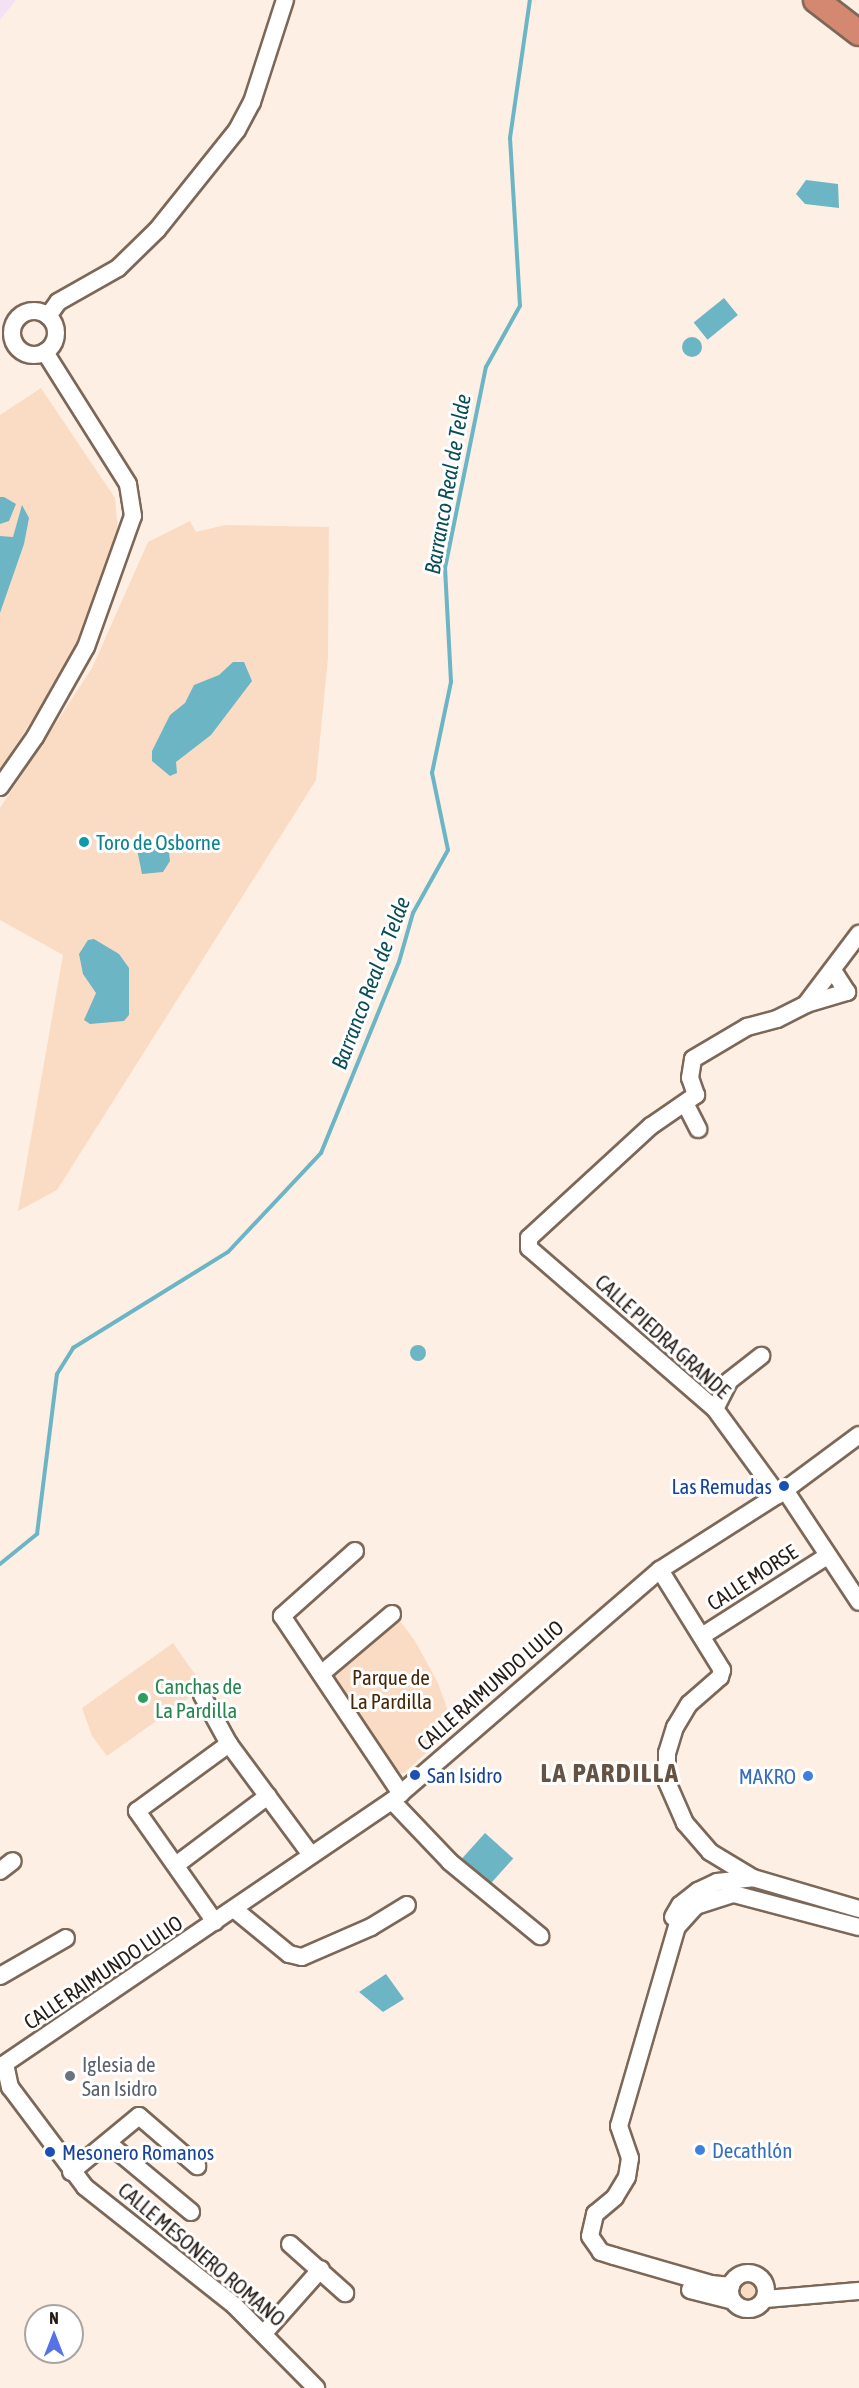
<!DOCTYPE html>
<html>
<head>
<meta charset="utf-8">
<style>
  body { margin:0 }
  #map { position:relative; width:859px; height:2388px; overflow:hidden; background:#fdefe4; font-family:"Asap Condensed",sans-serif }
  div>[style] { position:absolute }
  .industrial>* { inset:0; background:#f3e2f3 }
  .green>* { inset:0; background:#fadcc4 }
  .round { border-radius:50% }
  .water>* { inset:0; background:#6bb5c5; transform-origin:0 0 }
  .stream>* { height:4px; margin:-2px; padding:0 2px; transform-origin:2px; border-radius:2px; background:#6bb5c5 }
  .roads { filter:drop-shadow(2px 0 #7c6858) drop-shadow(-2px 0 #7c6858) drop-shadow(0 2px #7c6858) drop-shadow(0 -2px #7c6858) }
  .minor>* { height:16px; margin:-8px; padding:0 8px; transform-origin:8px; border-radius:8px; background:#fff }
  .minor>.ring { margin:-8px; padding:0; box-sizing:content-box; background:none; border:16px solid #fff; border-radius:50% }
  .highway>* { height:24px; margin:-12px; padding:0 12px; transform-origin:12px; border-radius:12px; background:#d58871 }
  .dots>* { width:16px; height:16px; translate:-50% -50%; box-sizing:border-box; border:3px solid #fff; border-radius:50% }
  span { translate:-50% -50%; white-space:nowrap; text-align:center; line-height:1.15; -webkit-text-stroke:6px #fff; paint-order:stroke }
  .culture-label { font-size:21px; color:#0d838f }
  .left { translate:0 -50%; text-align:left }
  .street-label { font-size:21px; color:#251c16 }
  .transit-label { font-size:21px; color:#164399 }
  .right { translate:-100% -50%; text-align:right }
  .park-label { font-size:21px; color:#482708 }
  .leisure-label { font-size:21px; color:#27864d }
  .shop-label { font-size:21px; color:#366cbe }
  .worship-label { font-size:21px; color:#5b616d }
  .water-label { font-size:22px; color:#084d58; font-style:italic }
  .district-label { font-size:27px; color:#655243; font-weight:700; letter-spacing:1.5px }
  .north { position:absolute; left:24px; top:2304px; width:60px; height:60px; box-sizing:border-box; background:#fff; border:2px solid #a8a4a2; border-radius:50%; rotate:0deg; font-size:16px; font-weight:700; line-height:24px; text-align:center; color:#251c16 }
  .north::after { content:''; display:block; margin:auto; width:21px; height:27px; background:#5771e7; clip-path:polygon(50% 0,100% 100%,50% 72%,0 100%) }
</style>
</head>
<body>
<div id="map">
  <div class="industrial">
    <i style="clip-path:polygon(0 0,16px 0,0 20px)"></i>
  </div>
  <div class="green">
    <i style="clip-path:polygon(41px 388px,115px 498px,118px 534px,70px 663px,0 769px,0 415px)"></i>
    <i style="clip-path:polygon(190px 521px,196px 532px,225px 525px,329px 527px,328px 658px,316px 780px,57px 1190px,18px 1211px,63px 955px,0 920px,0 808px,92px 668px,148px 542px)"></i>
    <i style="clip-path:polygon(397px 1617px,415px 1641px,438px 1683px,454px 1728px,404px 1773px,394px 1772px,335px 1684px,335px 1672px)"></i>
    <i style="clip-path:polygon(173px 1643px,204px 1687px,107px 1756px,92px 1736px,82px 1708px)"></i>
    <i class="round" style="left:738px;top:2280px;width:20px;height:20px"></i>
  </div>
  <div class="water">
    <i style="clip-path:polygon(806px 180px,838px 184px,839px 208px,805px 204px,796px 194px)"></i>
    <i style="left:724px;top:298px;width:22px;height:39px;rotate:51deg"></i>
    <i class="round" style="left:682px;top:337px;width:20px;height:20px"></i>
    <i style="clip-path:polygon(4px 497px,16px 504px,9px 521px,0 524px,0 497px)"></i>
    <i style="clip-path:polygon(22px 505px,29px 518px,24px 544px,0 613px,0 536px,13px 537px)"></i>
    <i style="clip-path:polygon(233px 662px,244px 662px,252px 681px,211px 735px,176px 762px,177px 773px,170px 776px,152px 761px,152px 751px,170px 715px,185px 703px,194px 685px,219px 675px)"></i>
    <i style="clip-path:polygon(141px 847px,169px 852px,170px 861px,163px 872px,142px 874px,137px 849px)"></i>
    <i style="clip-path:polygon(94px 939px,119px 954px,129px 968px,129px 1015px,124px 1021px,90px 1024px,84px 1020px,96px 993px,83px 974px,79px 954px,88px 940px)"></i>
    <i class="round" style="left:410px;top:1345px;width:16px;height:16px"></i>
    <i style="left:485px;top:1833px;width:38px;height:34px;rotate:42deg"></i>
    <i style="clip-path:polygon(386px 1974px,404px 1999px,383px 2012px,359px 1992px)"></i>
  </div>
  <div class="stream">
    <i style="left:0;top:1564px;width:48px;rotate:-39deg"></i>
    <i style="left:37px;top:1534px;width:161px;rotate:-82.9deg"></i>
    <i style="left:57px;top:1374px;width:31px;rotate:-58deg"></i>
    <i style="left:73px;top:1348px;width:182px;rotate:-31.8deg"></i>
    <i style="left:228px;top:1252px;width:136px;rotate:-46.8deg"></i>
    <i style="left:321px;top:1153px;width:206px;rotate:-67.8deg"></i>
    <i style="left:399px;top:962px;width:51px;rotate:-74.1deg"></i>
    <i style="left:413px;top:913px;width:72px;rotate:-60.9deg"></i>
    <i style="left:448px;top:850px;width:79px;rotate:-101.7deg"></i>
    <i style="left:432px;top:773px;width:93px;rotate:-78.2deg"></i>
    <i style="left:451px;top:682px;width:114px;rotate:-93deg"></i>
    <i style="left:445px;top:568px;width:205px;rotate:-78.5deg"></i>
    <i style="left:486px;top:367px;width:70px;rotate:-60.9deg"></i>
    <i style="left:520px;top:306px;width:168px;rotate:-93.4deg"></i>
    <i style="left:510px;top:138px;width:139px;rotate:-81.8deg"></i>
  </div>
  <div class="roads">
    <div class="minor">
      <i class="ring" style="left:12px;top:311px;width:28px;height:28px"></i>
      <i style="left:48px;top:316px;width:17px;rotate:-54deg"></i>
      <i style="left:58px;top:302px;width:69px;rotate:-29.5deg"></i>
      <i style="left:118px;top:268px;width:54px;rotate:-44.3deg"></i>
      <i style="left:157px;top:230px;width:128px;rotate:-51.3deg"></i>
      <i style="left:237px;top:130px;width:32px;rotate:-62deg"></i>
      <i style="left:252px;top:102px;width:107px;rotate:-72.1deg"></i>
      <i style="left:0;top:787px;width:61px;rotate:-55deg"></i>
      <i style="left:35px;top:737px;width:103px;rotate:-60.5deg"></i>
      <i style="left:86px;top:647px;width:139px;rotate:-70.3deg"></i>
      <i style="left:133px;top:516px;width:32px;rotate:-99deg"></i>
      <i style="left:128px;top:484px;width:156px;rotate:-122.2deg"></i>
      <i style="left:806px;top:1004px;width:43px;rotate:-16.3deg"></i>
      <i style="left:847px;top:992px;width:24px;rotate:-123deg"></i>
      <i style="left:686px;top:1105px;width:27px;rotate:63deg"></i>
      <i style="left:715px;top:1409px;width:31px;rotate:-63deg"></i>
      <i style="left:729px;top:1381px;width:41px;rotate:-38deg"></i>
      <i style="left:785px;top:1490px;width:134px;rotate:56.5deg"></i>
      <i style="left:778px;top:1495px;width:107px;rotate:-126.2deg"></i>
      <i style="left:715px;top:1409px;width:246px;rotate:-139.1deg"></i>
      <i style="left:529px;top:1248px;width:10px;rotate:-90deg"></i>
      <i style="left:529px;top:1238px;width:166px;rotate:-42.6deg"></i>
      <i style="left:651px;top:1126px;width:55px;rotate:-34.6deg"></i>
      <i style="left:696px;top:1095px;width:18px;rotate:-109deg"></i>
      <i style="left:690px;top:1078px;width:19px;rotate:-81deg"></i>
      <i style="left:693px;top:1059px;width:63px;rotate:-30.7deg"></i>
      <i style="left:747px;top:1027px;width:31px;rotate:-15deg"></i>
      <i style="left:777px;top:1019px;width:33px;rotate:-27deg"></i>
      <i style="left:806px;top:1004px;width:88px;rotate:-52.9deg"></i>
      <i style="left:355px;top:1551px;width:98px;rotate:138.3deg"></i>
      <i style="left:282px;top:1616px;width:214px;rotate:56.2deg"></i>
      <i style="left:660px;top:1570px;width:118px;rotate:58.2deg"></i>
      <i style="left:722px;top:1670px;width:7px;rotate:106deg"></i>
      <i style="left:720px;top:1677px;width:41px;rotate:138.9deg"></i>
      <i style="left:689px;top:1704px;width:27px;rotate:121deg"></i>
      <i style="left:675px;top:1727px;width:27px;rotate:107deg"></i>
      <i style="left:667px;top:1753px;width:29px;rotate:90deg"></i>
      <i style="left:667px;top:1782px;width:45px;rotate:66.3deg"></i>
      <i style="left:685px;top:1823px;width:38px;rotate:49deg"></i>
      <i style="left:710px;top:1852px;width:50px;rotate:31.2deg"></i>
      <i style="left:753px;top:1878px;width:110px;rotate:16.3deg"></i>
      <i style="left:702px;top:1636px;width:148px;rotate:-32.6deg"></i>
      <i style="left:321px;top:1674px;width:93px;rotate:-40.2deg"></i>
      <i style="left:202px;top:1695px;width:56px;rotate:61.1deg"></i>
      <i style="left:229px;top:1744px;width:138px;rotate:53.5deg"></i>
      <i style="left:392px;top:1801px;width:84px;rotate:46.4deg"></i>
      <i style="left:450px;top:1862px;width:117px;rotate:39.4deg"></i>
      <i style="left:176px;top:1865px;width:115px;rotate:-36.9deg"></i>
      <i style="left:0;top:1871px;width:16px;rotate:-38deg"></i>
      <i style="left:234px;top:1909px;width:71px;rotate:39.3deg"></i>
      <i style="left:289px;top:1954px;width:13px;rotate:13deg"></i>
      <i style="left:302px;top:1957px;width:75px;rotate:-23.5deg"></i>
      <i style="left:371px;top:1927px;width:42px;rotate:-31.4deg"></i>
      <i style="left:673px;top:1917px;width:14px;rotate:-60deg"></i>
      <i style="left:680px;top:1905px;width:23px;rotate:-38deg"></i>
      <i style="left:698px;top:1891px;width:21px;rotate:-25deg"></i>
      <i style="left:717px;top:1882px;width:36px;rotate:-6deg"></i>
      <i style="left:215px;top:1922px;width:136px;rotate:-125.1deg"></i>
      <i style="left:137px;top:1811px;width:114px;rotate:-36.1deg"></i>
      <i style="left:0;top:1976px;width:76px;rotate:-29.9deg"></i>
      <i style="left:5px;top:2064px;width:24px;rotate:78deg"></i>
      <i style="left:10px;top:2087px;width:125px;rotate:53.1deg"></i>
      <i style="left:85px;top:2187px;width:190px;rotate:38.4deg"></i>
      <i style="left:234px;top:2305px;width:117px;rotate:45.3deg"></i>
      <i style="left:0;top:2067px;width:474px;rotate:-34.2deg"></i>
      <i style="left:392px;top:1801px;width:354px;rotate:-40.8deg"></i>
      <i style="left:660px;top:1570px;width:148px;rotate:-32.6deg"></i>
      <i style="left:785px;top:1490px;width:92px;rotate:-36.6deg"></i>
      <i style="left:108px;top:2143px;width:108px;rotate:39.7deg"></i>
      <i style="left:71px;top:2172px;width:88px;rotate:-39.5deg"></i>
      <i style="left:139px;top:2116px;width:77px;rotate:40.8deg"></i>
      <i style="left:290px;top:2244px;width:74px;rotate:41.7deg"></i>
      <i class="ring" style="left:730px;top:2273px;width:20px;height:20px"></i>
      <i style="left:731px;top:2286px;width:20px;rotate:-174deg"></i>
      <i style="left:711px;top:2284px;width:101px;rotate:-163.9deg"></i>
      <i style="left:614px;top:2256px;width:14px;rotate:-163deg"></i>
      <i style="left:601px;top:2252px;width:19px;rotate:-125deg"></i>
      <i style="left:590px;top:2236px;width:23px;rotate:-77deg"></i>
      <i style="left:595px;top:2214px;width:26px;rotate:-40deg"></i>
      <i style="left:615px;top:2197px;width:23px;rotate:-59deg"></i>
      <i style="left:627px;top:2177px;width:19px;rotate:-81deg"></i>
      <i style="left:630px;top:2158px;width:34px;rotate:-109deg"></i>
      <i style="left:619px;top:2126px;width:207px;rotate:-73.8deg"></i>
      <i style="left:677px;top:1927px;width:28px;rotate:-48deg"></i>
      <i style="left:696px;top:1906px;width:40px;rotate:-18deg"></i>
      <i style="left:734px;top:1894px;width:129px;rotate:14.8deg"></i>
      <i style="left:690px;top:2290px;width:44px;rotate:14.3deg"></i>
      <i style="left:765px;top:2299px;width:94px;rotate:-4.9deg"></i>
      <i style="left:265px;top:2332px;width:84px;rotate:-48.4deg"></i>
    </div>
    <div class="highway">
      <i style="left:816px;top:0;width:54px;rotate:37.5deg"></i>
    </div>
  </div>
  <div class="dots">
    <i style="left:84px;top:842px;background:#0f9aa8"></i>
    <i style="left:784px;top:1486px;background:#1a4fb4"></i>
    <i style="left:143px;top:1698px;background:#2e9e5b"></i>
    <i style="left:415px;top:1775px;background:#1a4fb4"></i>
    <i style="left:808px;top:1776px;background:#3f7fe0"></i>
    <i style="left:70px;top:2076px;background:#6b7280"></i>
    <i style="left:700px;top:2150px;background:#3f7fe0"></i>
    <i style="left:50px;top:2152px;background:#1a4fb4"></i>
  </div>
  <div class="culture-label">
    <span class="left" style="left:96px;top:842px">Toro de Osborne</span>
  </div>
  <div class="street-label">
    <span style="left:663px;top:1336px;rotate:42deg">CALLE PIEDRA GRANDE</span>
    <span style="left:752px;top:1577px;rotate:-33deg">CALLE MORSE</span>
    <span style="left:490px;top:1685px;rotate:-41deg">CALLE RAIMUNDO LULIO</span>
    <span style="left:103px;top:1972px;rotate:-34deg">CALLE RAIMUNDO LULIO</span>
    <span style="left:202px;top:2254px;rotate:40deg">CALLE MESONERO ROMANO</span>
  </div>
  <div class="transit-label">
    <span class="right" style="left:772px;top:1486px">Las Remudas</span>
    <span class="left" style="left:427px;top:1775px">San Isidro</span>
    <span class="left" style="left:62px;top:2152px">Mesonero Romanos</span>
  </div>
  <div class="park-label">
    <span style="left:391px;top:1689px">Parque de<br>La Pardilla</span>
  </div>
  <div class="leisure-label">
    <span class="left" style="left:155px;top:1698px">Canchas de<br>La Pardilla</span>
  </div>
  <div class="shop-label">
    <span class="right" style="left:796px;top:1776px">MAKRO</span>
    <span class="left" style="left:712px;top:2150px">Decathlón</span>
  </div>
  <div class="worship-label">
    <span class="left" style="left:82px;top:2076px">Iglesia de<br>San Isidro</span>
  </div>
  <div class="water-label">
    <span style="left:448px;top:484px;rotate:-80deg">Barranco Real de Telde</span>
    <span style="left:371px;top:983px;rotate:-69deg">Barranco Real de Telde</span>
  </div>
  <div class="district-label">
    <span style="left:610px;top:1773px">LA PARDILLA</span>
  </div>
  <div class="north">N</div>
</div>
</body>
</html>
